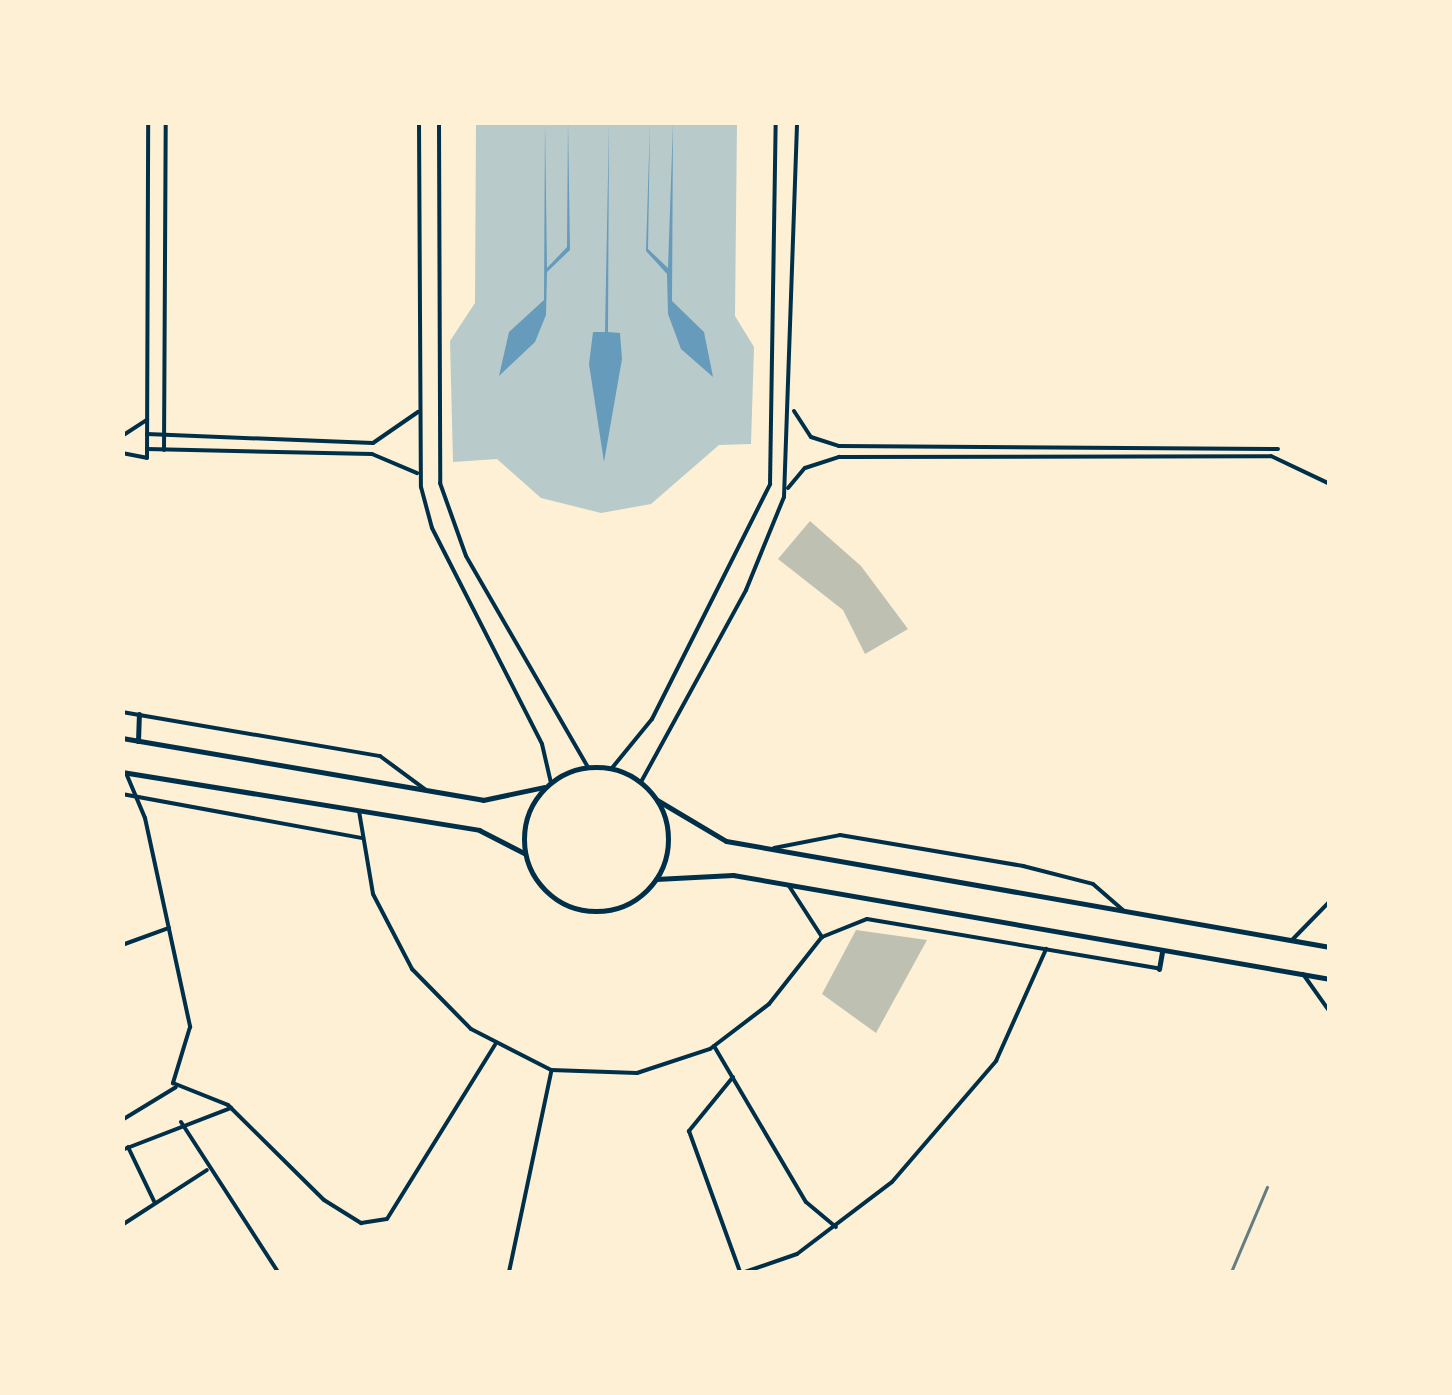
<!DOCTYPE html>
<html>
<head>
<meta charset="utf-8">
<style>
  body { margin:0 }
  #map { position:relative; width:1452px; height:1395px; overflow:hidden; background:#fdf0d5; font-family:"Sofia Sans Condensed",sans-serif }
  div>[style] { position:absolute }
  .green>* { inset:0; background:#b9caca }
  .water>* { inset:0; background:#669bbc }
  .building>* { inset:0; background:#bec0b2 }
  .minor>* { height:4px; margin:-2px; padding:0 2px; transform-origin:2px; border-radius:2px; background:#003049 }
  .tertiary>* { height:4px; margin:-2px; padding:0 2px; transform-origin:2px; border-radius:2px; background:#003049 }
  .primary>* { height:5px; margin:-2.5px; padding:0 2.5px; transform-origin:2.5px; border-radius:2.5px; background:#003049 }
  .primary>.ring { margin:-2.5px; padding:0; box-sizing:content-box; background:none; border:5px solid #003049; border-radius:50% }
  .tram>* { height:2.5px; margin:-1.25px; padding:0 1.25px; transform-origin:1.25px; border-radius:1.25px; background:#657d81 }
  span { translate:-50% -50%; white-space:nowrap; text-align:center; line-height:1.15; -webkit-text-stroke:8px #fdf0d5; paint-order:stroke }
  .frame { position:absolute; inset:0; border:125px solid #fdf0d5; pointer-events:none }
</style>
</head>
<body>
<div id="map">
  <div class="green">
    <i style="clip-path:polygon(476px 123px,737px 123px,735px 316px,754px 347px,751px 444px,719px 445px,651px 504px,601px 513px,541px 498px,497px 459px,453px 462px,450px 341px,475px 303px)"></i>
  </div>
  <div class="water">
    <i style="clip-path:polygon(545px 123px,547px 268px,567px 247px,568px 122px,570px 250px,547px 272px,546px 315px,535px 342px,499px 376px,509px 332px,544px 300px)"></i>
    <i style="clip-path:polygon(609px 123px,608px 332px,620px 333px,622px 359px,604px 462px,589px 364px,593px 332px,605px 332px)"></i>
    <i style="clip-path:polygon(650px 123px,648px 249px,668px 268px,673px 123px,672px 301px,704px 332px,713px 377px,681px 349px,668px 314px,667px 274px,646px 251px)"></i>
  </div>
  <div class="building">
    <i style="clip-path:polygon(810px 521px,861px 566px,908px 629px,865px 654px,843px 610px,778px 559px)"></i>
    <i style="clip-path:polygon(856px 930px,927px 940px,876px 1033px,822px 994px)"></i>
  </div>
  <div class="minor">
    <i style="left:419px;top:122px;width:365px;rotate:89.7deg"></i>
    <i style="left:421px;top:487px;width:42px;rotate:75deg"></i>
    <i style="left:432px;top:528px;width:242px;rotate:63deg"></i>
    <i style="left:542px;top:744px;width:39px;rotate:77deg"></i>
    <i style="left:439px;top:122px;width:361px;rotate:89.8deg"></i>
    <i style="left:440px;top:483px;width:77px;rotate:70.4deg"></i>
    <i style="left:466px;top:556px;width:244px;rotate:60deg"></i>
    <i style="left:794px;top:411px;width:31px;rotate:57deg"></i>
    <i style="left:811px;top:437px;width:29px;rotate:18deg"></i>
    <i style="left:839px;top:446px;width:439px;rotate:0.4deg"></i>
    <i style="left:147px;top:434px;width:226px;rotate:2.3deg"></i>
    <i style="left:373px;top:443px;width:55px;rotate:-34.6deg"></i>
    <i style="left:122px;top:436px;width:30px;rotate:-33deg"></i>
    <i style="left:147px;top:449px;width:225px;rotate:1.3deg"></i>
    <i style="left:372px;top:454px;width:49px;rotate:22.9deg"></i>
    <i style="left:164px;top:450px;width:328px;rotate:-89.7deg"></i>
    <i style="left:122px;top:453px;width:25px;rotate:11deg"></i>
    <i style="left:147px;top:458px;width:336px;rotate:-89.8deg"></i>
    <i style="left:788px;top:488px;width:26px;rotate:-50deg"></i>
    <i style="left:805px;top:468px;width:36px;rotate:-18deg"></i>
    <i style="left:839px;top:457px;width:432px;rotate:-0.1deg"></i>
    <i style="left:1271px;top:456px;width:65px;rotate:25.4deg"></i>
    <i style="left:122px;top:712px;width:262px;rotate:9.7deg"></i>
    <i style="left:380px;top:756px;width:57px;rotate:36.5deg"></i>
    <i style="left:612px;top:768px;width:63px;rotate:-50.8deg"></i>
    <i style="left:652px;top:719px;width:263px;rotate:-63.3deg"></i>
    <i style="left:770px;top:484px;width:362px;rotate:-89.1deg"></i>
    <i style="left:126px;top:773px;width:49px;rotate:67.1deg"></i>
    <i style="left:145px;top:818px;width:214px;rotate:77.8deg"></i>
    <i style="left:190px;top:1027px;width:59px;rotate:106.9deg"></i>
    <i style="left:173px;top:1083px;width:59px;rotate:21.8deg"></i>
    <i style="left:228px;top:1105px;width:135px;rotate:44.7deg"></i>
    <i style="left:324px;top:1200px;width:44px;rotate:31.9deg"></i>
    <i style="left:361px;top:1223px;width:26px;rotate:-9deg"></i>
    <i style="left:387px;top:1219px;width:205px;rotate:-58.2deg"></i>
    <i style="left:641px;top:782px;width:219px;rotate:-61.3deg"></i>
    <i style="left:746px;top:590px;width:100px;rotate:-67.8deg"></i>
    <i style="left:784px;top:497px;width:375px;rotate:-88deg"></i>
    <i style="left:122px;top:794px;width:243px;rotate:10.4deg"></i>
    <i style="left:359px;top:811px;width:84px;rotate:80.4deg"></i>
    <i style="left:373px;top:894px;width:85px;rotate:62.5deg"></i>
    <i style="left:412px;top:969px;width:84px;rotate:45.5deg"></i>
    <i style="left:471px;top:1029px;width:90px;rotate:27.1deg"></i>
    <i style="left:551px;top:1070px;width:86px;rotate:2deg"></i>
    <i style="left:637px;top:1073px;width:77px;rotate:-18.2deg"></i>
    <i style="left:710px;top:1049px;width:74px;rotate:-37.3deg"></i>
    <i style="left:769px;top:1004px;width:85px;rotate:-51.7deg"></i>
    <i style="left:774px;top:848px;width:67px;rotate:-11.1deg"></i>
    <i style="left:840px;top:835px;width:186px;rotate:9.6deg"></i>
    <i style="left:1023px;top:866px;width:72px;rotate:14.4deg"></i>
    <i style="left:1093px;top:884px;width:40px;rotate:41deg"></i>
    <i style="left:789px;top:886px;width:61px;rotate:57.1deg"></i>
    <i style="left:822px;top:937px;width:48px;rotate:-21.8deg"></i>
    <i style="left:867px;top:919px;width:295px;rotate:9.6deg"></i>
    <i style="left:122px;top:945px;width:50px;rotate:-19.9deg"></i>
    <i style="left:714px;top:1046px;width:181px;rotate:59.5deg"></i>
    <i style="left:806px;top:1202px;width:39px;rotate:40deg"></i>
    <i style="left:733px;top:1077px;width:70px;rotate:129.2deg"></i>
    <i style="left:689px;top:1131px;width:150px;rotate:70.1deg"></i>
    <i style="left:122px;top:1120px;width:63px;rotate:-31.4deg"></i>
    <i style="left:181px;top:1122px;width:179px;rotate:57.1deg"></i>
    <i style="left:128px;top:1147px;width:60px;rotate:64.3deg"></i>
    <i style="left:122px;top:1150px;width:117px;rotate:-21.1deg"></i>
    <i style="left:122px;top:1225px;width:101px;rotate:-32.9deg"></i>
    <i style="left:509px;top:1272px;width:204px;rotate:-78.1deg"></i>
    <i style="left:745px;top:1272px;width:55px;rotate:-19.1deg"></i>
    <i style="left:797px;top:1254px;width:119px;rotate:-37.2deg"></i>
    <i style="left:892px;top:1182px;width:160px;rotate:-49.3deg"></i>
    <i style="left:996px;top:1061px;width:123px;rotate:-65.9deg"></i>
  </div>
  <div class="tertiary">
    <i style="left:1292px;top:940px;width:54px;rotate:-45.7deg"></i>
    <i style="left:1303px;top:974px;width:47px;rotate:54.6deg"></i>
  </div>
  <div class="primary">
    <i style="left:122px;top:738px;width:366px;rotate:9.7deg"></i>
    <i style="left:483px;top:800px;width:62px;rotate:-12deg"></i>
    <i style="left:138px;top:741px;width:27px;rotate:-88deg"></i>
    <i class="ring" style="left:524px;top:767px;width:139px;height:139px"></i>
    <i style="left:122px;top:772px;width:362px;rotate:9.2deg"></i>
    <i style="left:479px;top:830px;width:51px;rotate:27.1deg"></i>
    <i style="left:657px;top:800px;width:80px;rotate:30.7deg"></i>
    <i style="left:726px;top:841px;width:613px;rotate:9.95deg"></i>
    <i style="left:656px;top:879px;width:77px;rotate:-3deg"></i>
    <i style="left:733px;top:875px;width:606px;rotate:9.88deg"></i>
    <i style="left:1159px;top:969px;width:17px;rotate:-80deg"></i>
  </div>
  <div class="tram">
    <i style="left:1231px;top:1272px;width:92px;rotate:-67deg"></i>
  </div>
  <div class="frame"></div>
</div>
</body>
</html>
